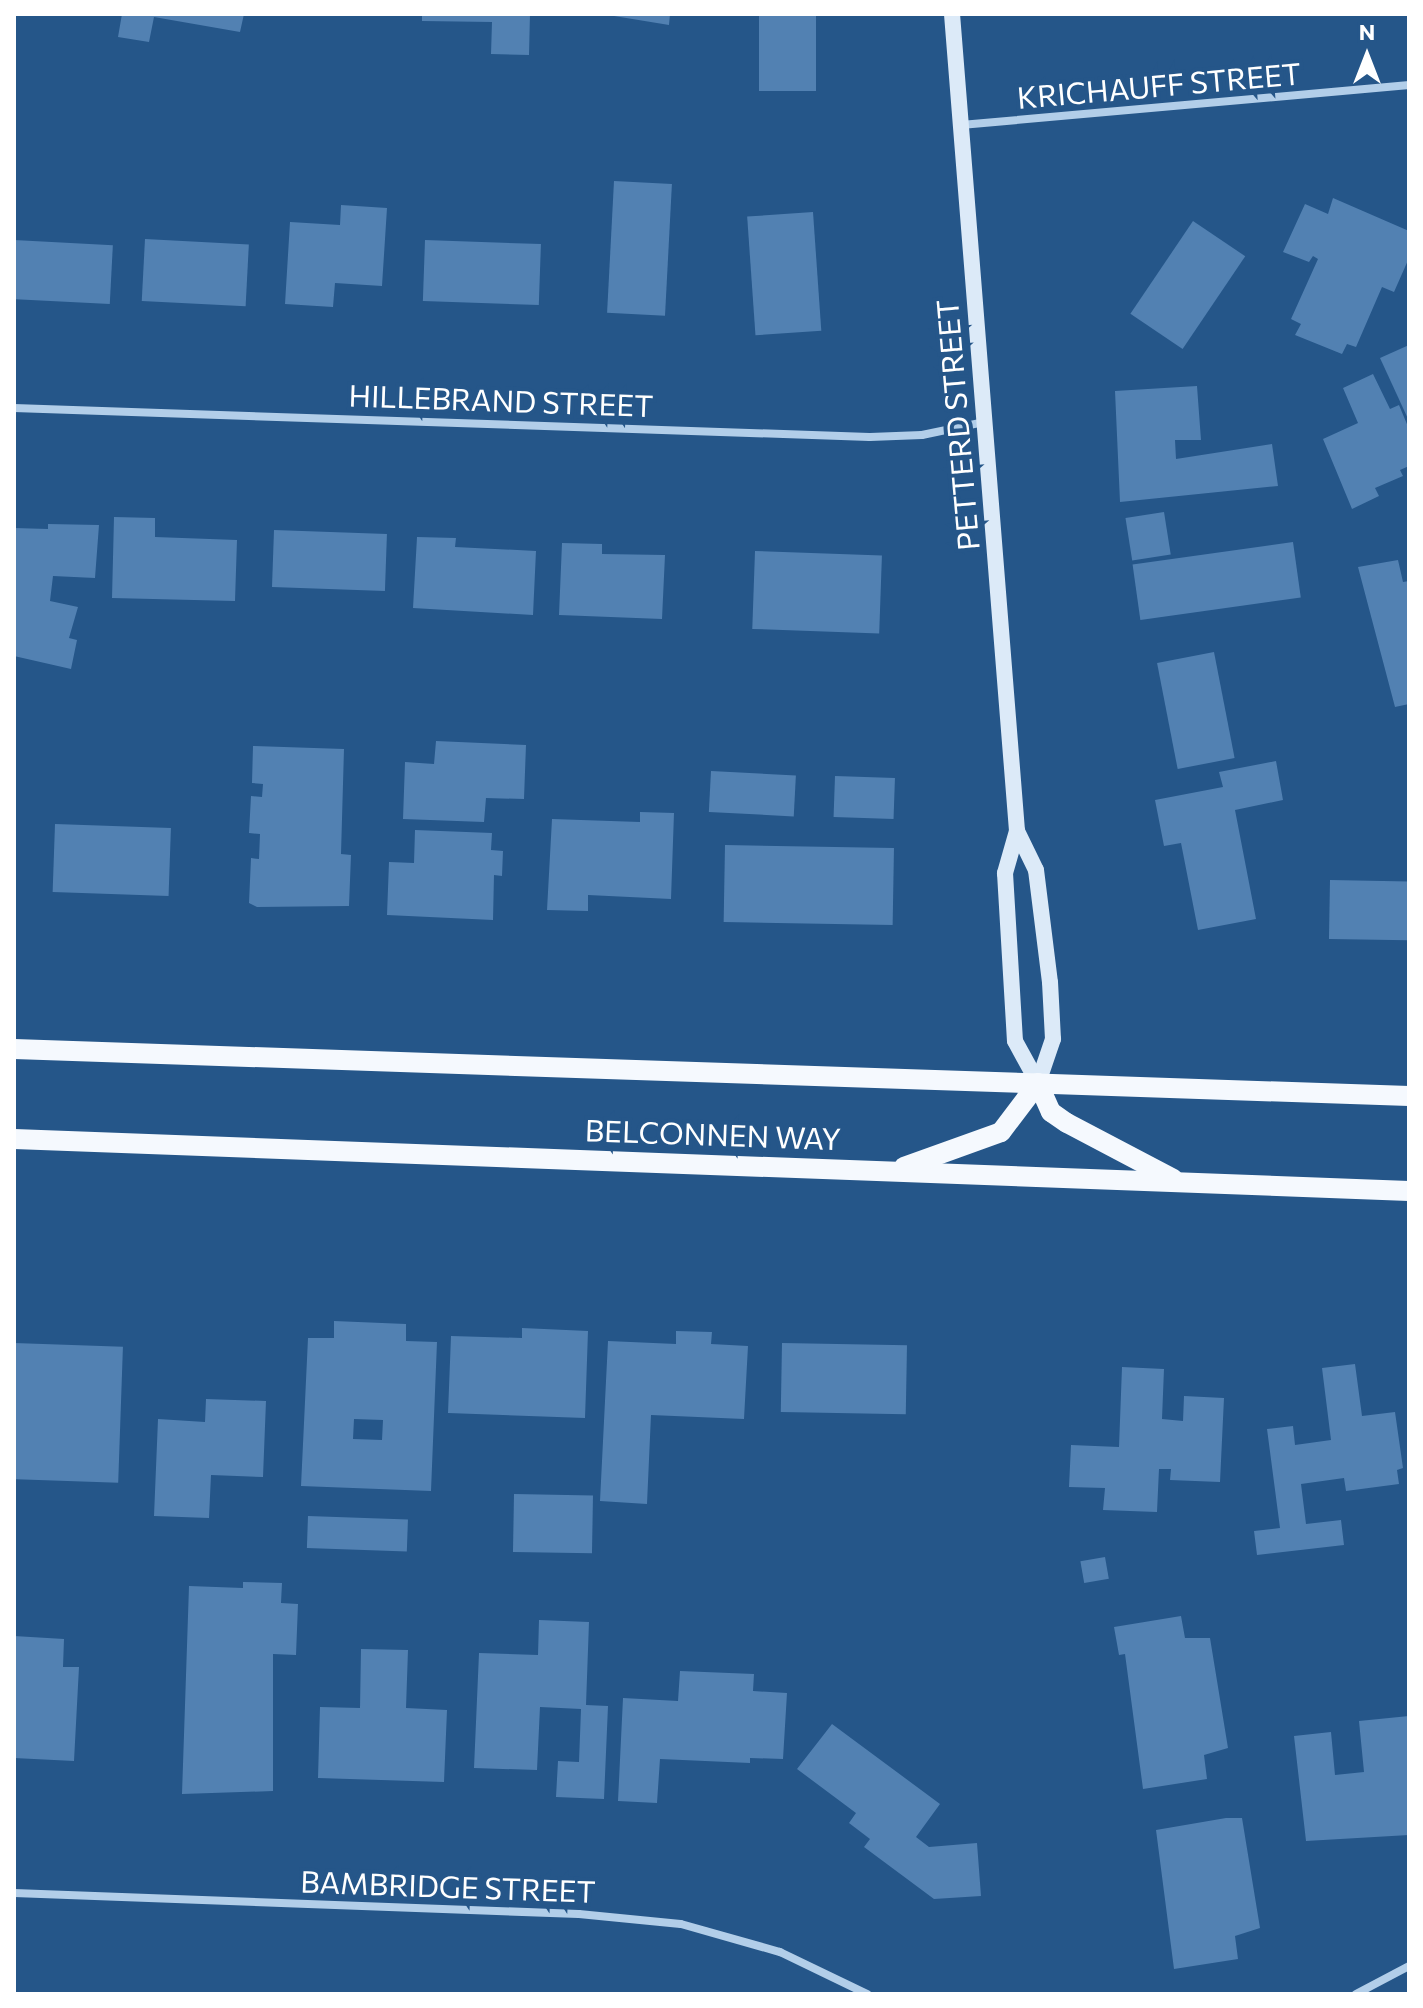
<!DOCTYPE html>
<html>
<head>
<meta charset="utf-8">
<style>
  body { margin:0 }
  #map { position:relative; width:1423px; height:2008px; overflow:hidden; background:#255689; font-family:Commissioner,sans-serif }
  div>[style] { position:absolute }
  .building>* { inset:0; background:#5281b2; transform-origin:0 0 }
  .street>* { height:8px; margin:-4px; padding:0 4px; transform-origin:4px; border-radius:4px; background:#b2cee9 }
  .secondary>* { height:16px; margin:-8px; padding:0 8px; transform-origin:8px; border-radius:8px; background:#dceaf8 }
  .primary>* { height:20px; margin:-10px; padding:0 10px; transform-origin:10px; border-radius:10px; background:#f5f9fe }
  span { translate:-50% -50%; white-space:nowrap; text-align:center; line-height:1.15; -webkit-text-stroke:8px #255689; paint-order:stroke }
  .street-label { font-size:30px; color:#fff }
  .frame { position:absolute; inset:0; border:16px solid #fff; pointer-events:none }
  .north { position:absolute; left:1327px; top:16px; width:80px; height:80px; -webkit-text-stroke:6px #255689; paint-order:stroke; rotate:0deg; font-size:22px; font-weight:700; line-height:32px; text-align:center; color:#fff }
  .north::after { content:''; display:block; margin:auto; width:28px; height:36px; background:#fff; clip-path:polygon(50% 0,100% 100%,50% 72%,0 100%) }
</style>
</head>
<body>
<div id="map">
  <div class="building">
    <i style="clip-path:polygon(122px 14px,244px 14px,240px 32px,154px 17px,149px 42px,118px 37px)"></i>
    <i style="clip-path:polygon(422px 14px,530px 14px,529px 55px,491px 54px,492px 22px,422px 21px)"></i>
    <i style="clip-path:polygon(602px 14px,670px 14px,669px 25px)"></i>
    <i style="left:759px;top:14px;width:57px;height:77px"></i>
    <i style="left:614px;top:181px;width:58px;height:132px;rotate:3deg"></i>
    <i style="clip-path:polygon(1333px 198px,1409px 231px,1409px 258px,1394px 292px,1382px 287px,1356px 347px,1347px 344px,1342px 354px,1295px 335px,1301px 324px,1291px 319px,1318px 259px,1313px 256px,1309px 262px,1283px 252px,1305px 204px,1328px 214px)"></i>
    <i style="clip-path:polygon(341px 205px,387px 208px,382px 286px,335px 283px,333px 307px,285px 304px,290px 222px,340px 225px)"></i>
    <i style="left:813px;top:212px;width:119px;height:66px;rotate:86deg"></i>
    <i style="left:1193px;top:221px;width:63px;height:112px;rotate:34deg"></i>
    <i style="left:145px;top:239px;width:104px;height:62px;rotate:3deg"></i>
    <i style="left:14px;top:240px;width:99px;height:59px;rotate:3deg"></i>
    <i style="left:425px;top:240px;width:116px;height:61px;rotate:2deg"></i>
    <i style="clip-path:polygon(1409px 345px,1409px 421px,1380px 358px)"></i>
    <i style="clip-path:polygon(1373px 374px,1390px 409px,1399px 405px,1409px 429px,1409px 466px,1400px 470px,1403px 476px,1375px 488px,1379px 496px,1352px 509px,1323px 439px,1358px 423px,1343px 388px)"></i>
    <i style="clip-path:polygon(1197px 386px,1201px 440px,1175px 440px,1176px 459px,1272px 444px,1278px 486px,1120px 502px,1115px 391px)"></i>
    <i style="left:1164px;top:512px;width:43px;height:39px;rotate:81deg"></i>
    <i style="clip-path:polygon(114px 517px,155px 518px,155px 537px,237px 540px,235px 601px,112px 598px)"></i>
    <i style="clip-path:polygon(48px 524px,99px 525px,95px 578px,53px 576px,50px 601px,78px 607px,69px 638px,77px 640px,71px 669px,14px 656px,14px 528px,48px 529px)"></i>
    <i style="left:274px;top:530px;width:113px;height:57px;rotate:2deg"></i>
    <i style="clip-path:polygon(417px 537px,456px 538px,455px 547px,536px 551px,533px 615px,413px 608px)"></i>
    <i style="left:1293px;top:542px;width:56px;height:162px;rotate:82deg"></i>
    <i style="clip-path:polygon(562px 543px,602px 544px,602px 554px,665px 555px,662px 619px,559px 615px)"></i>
    <i style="left:755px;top:551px;width:127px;height:78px;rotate:2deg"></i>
    <i style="clip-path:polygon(1398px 560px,1403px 582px,1409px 581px,1409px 704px,1395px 707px,1358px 567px)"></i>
    <i style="left:1214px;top:652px;width:108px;height:58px;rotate:79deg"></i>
    <i style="clip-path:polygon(436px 741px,526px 745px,524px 799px,486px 798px,484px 822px,403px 819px,405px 762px,434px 764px)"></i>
    <i style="clip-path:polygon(253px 746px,344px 749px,341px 854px,351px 855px,349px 906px,257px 907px,249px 903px,251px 858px,259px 859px,260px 834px,249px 833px,251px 796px,262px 797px,263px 784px,252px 783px)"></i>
    <i style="clip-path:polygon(1276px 761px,1283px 800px,1235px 810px,1256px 919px,1198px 930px,1181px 843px,1164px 846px,1155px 800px,1223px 787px,1219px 772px)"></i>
    <i style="left:711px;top:771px;width:85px;height:41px;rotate:3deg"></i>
    <i style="left:835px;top:776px;width:60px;height:41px;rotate:2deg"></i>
    <i style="clip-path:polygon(640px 812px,674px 813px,671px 899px,588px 895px,588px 911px,547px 910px,552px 819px,640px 822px)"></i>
    <i style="left:55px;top:824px;width:116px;height:68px;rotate:2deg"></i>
    <i style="clip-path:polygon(415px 830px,492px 833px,491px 850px,503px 851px,502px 876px,494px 875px,493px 920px,387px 915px,389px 862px,414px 863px)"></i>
    <i style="left:725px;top:845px;width:169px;height:77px;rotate:1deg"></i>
    <i style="left:1330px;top:880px;width:79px;height:59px;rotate:1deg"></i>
    <i style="clip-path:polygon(evenodd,334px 1321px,406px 1324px,406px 1341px,437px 1342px,431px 1491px,301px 1486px,308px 1338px,334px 1338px,334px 1321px,354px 1419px,383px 1420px,382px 1440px,353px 1439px,354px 1419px)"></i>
    <i style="clip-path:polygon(522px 1328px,588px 1331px,585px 1418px,448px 1413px,451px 1336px,522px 1338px)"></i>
    <i style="clip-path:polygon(676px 1331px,712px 1332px,711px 1344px,748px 1346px,744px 1419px,651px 1415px,647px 1504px,600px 1501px,608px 1341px,676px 1344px)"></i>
    <i style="left:14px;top:1343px;width:109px;height:136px;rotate:2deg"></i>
    <i style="left:782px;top:1343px;width:125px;height:69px;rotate:1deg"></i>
    <i style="clip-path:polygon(1355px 1364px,1362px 1416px,1395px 1412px,1403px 1468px,1397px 1470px,1399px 1484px,1346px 1491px,1344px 1478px,1301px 1484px,1306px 1524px,1341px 1520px,1344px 1545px,1257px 1555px,1254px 1531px,1280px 1528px,1267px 1429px,1293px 1426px,1295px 1445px,1331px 1440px,1322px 1368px)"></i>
    <i style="clip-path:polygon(1122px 1367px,1164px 1369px,1162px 1419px,1183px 1421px,1184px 1396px,1224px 1398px,1220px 1482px,1170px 1480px,1171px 1469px,1159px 1469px,1157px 1512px,1103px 1510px,1105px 1488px,1069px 1487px,1071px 1445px,1119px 1447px)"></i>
    <i style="clip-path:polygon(206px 1399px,266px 1401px,263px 1477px,211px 1475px,209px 1518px,154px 1516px,158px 1419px,205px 1422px)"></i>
    <i style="left:514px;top:1494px;width:79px;height:58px;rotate:1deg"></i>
    <i style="left:308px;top:1516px;width:100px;height:32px;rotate:2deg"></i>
    <i style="left:1105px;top:1557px;width:22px;height:25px;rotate:80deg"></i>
    <i style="clip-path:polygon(243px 1582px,282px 1583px,281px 1603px,298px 1604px,296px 1655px,273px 1654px,273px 1791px,182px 1794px,189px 1586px,243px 1588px)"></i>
    <i style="clip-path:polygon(1181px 1616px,1185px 1638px,1210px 1638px,1228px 1748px,1204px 1755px,1207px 1779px,1143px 1789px,1125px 1654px,1119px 1655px,1114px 1627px)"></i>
    <i style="clip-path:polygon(539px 1620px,589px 1622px,586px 1705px,608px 1706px,604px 1799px,556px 1797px,558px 1761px,579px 1762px,581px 1709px,540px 1707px,537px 1770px,474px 1768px,479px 1653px,538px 1655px)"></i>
    <i style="clip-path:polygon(14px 1636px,64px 1639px,63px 1667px,79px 1667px,74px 1761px,14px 1758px)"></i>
    <i style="clip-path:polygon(361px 1649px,408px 1650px,406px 1708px,447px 1710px,444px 1782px,318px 1778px,320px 1707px,360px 1708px)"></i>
    <i style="clip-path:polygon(680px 1671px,754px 1674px,753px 1691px,787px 1693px,783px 1759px,750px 1758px,750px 1763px,660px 1759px,657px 1803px,618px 1801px,623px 1698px,678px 1701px)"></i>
    <i style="clip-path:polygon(1409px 1716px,1409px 1835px,1306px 1841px,1294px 1736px,1331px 1732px,1335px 1775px,1364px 1772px,1359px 1721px)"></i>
    <i style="clip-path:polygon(832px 1724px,940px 1804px,916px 1837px,929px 1847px,977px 1843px,981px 1896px,934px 1899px,864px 1847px,870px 1839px,849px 1823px,856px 1813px,797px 1769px)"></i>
    <i style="clip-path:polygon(1226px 1818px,1242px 1818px,1260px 1928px,1235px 1936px,1238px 1959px,1174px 1969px,1156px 1830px)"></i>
  </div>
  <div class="street">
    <i style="left:961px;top:125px;width:450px;rotate:-5.1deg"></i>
    <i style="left:14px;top:408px;width:856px;rotate:1.94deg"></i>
    <i style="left:870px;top:437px;width:52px;rotate:-2.2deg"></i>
    <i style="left:922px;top:435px;width:63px;rotate:-11.8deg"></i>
    <i style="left:14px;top:1893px;width:565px;rotate:2.13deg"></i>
    <i style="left:579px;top:1914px;width:102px;rotate:5.6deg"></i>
    <i style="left:681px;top:1924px;width:103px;rotate:15.8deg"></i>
    <i style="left:780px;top:1952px;width:97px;rotate:25.8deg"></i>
    <i style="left:1356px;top:1994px;width:60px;rotate:-27.8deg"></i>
  </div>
  <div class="secondary">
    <i style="left:952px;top:14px;width:820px;rotate:85.45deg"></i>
    <i style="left:1017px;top:831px;width:43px;rotate:64deg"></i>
    <i style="left:1036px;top:870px;width:113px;rotate:82.9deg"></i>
    <i style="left:1050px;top:982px;width:57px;rotate:87deg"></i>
    <i style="left:1053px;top:1039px;width:46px;rotate:108.8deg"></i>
    <i style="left:1017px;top:831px;width:44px;rotate:105.9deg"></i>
    <i style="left:1005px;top:873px;width:168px;rotate:86.6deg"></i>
    <i style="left:1015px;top:1041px;width:48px;rotate:61.3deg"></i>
  </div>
  <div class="primary">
    <i style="left:14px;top:1049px;width:1396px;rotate:1.93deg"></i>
    <i style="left:1038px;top:1083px;width:32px;rotate:66deg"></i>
    <i style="left:1051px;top:1112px;width:19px;rotate:35deg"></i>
    <i style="left:1067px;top:1123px;width:120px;rotate:27.8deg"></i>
    <i style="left:14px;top:1139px;width:1396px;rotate:2.13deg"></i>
    <i style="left:904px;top:1167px;width:103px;rotate:-19.8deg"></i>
    <i style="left:1001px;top:1132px;width:61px;rotate:-52.9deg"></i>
  </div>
  <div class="street-label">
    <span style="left:1159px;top:85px;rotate:-5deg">KRICHAUFF STREET</span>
    <span style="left:501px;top:400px;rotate:2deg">HILLEBRAND STREET</span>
    <span style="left:957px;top:425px;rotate:-95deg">PETTERD STREET</span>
    <span style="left:713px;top:1134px;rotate:2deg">BELCONNEN WAY</span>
    <span style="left:448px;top:1886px;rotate:2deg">BAMBRIDGE STREET</span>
  </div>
  <div class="frame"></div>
  <div class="north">N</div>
</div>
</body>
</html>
